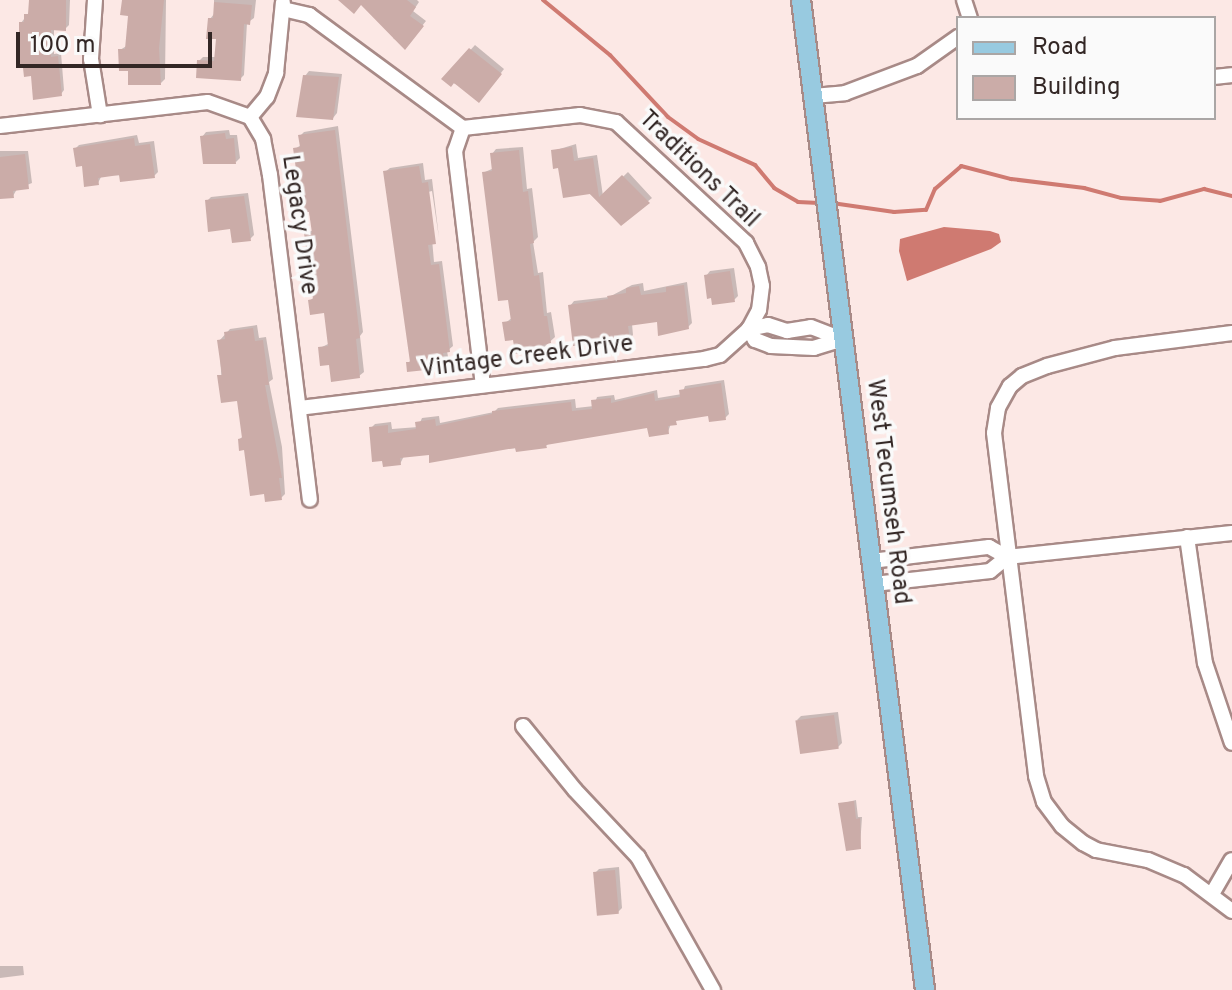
<!DOCTYPE html>
<html>
<head>
<meta charset="utf-8">
<style>
  body { margin:0 }
  #map { position:relative; width:1232px; height:990px; overflow:hidden; background:#fce8e5; font-family:Overpass,sans-serif }
  div>[style] { position:absolute }
  .water>* { inset:0; background:#cf7a71 }
  .shadow>* { inset:0; background:#0003 }
  .stream>* { height:4px; margin:-2px; padding:0 2px; transform-origin:2px; border-radius:2px; background:#cf7a71 }
  .building>* { inset:0; background:#cbaca8; transform-origin:0 0 }
  .roads { filter:drop-shadow(2px 0 #a88a87) drop-shadow(-2px 0 #a88a87) drop-shadow(0 2px #a88a87) drop-shadow(0 -2px #a88a87) }
  .minor>* { height:14px; margin:-7px; padding:0 7px; transform-origin:7px; border-radius:7px; background:#fff }
  .major>* { height:18px; margin:-9px; padding:0 9px; transform-origin:9px; border-radius:9px; background:#98cae0 }
  span { translate:-50% -50%; white-space:nowrap; text-align:center; line-height:1.15; -webkit-text-stroke:7px #fafafa; paint-order:stroke }
  .street-label { font-size:24px; color:#332725 }
  .legend { position:absolute; left:956px; top:16px; width:260px; height:104px; box-sizing:border-box; background:#fafafa; border:2px solid #aaa6a5; margin:0; padding:10px 14px; list-style:none; font-size:24px; color:#332725 }
  .legend li { display:flex; align-items:center; gap:16px; height:40px }
  .legend b { width:40px; border:2px solid #aaa6a5 }
  .scale { position:absolute; left:16px; top:32px; width:196px; height:36px; box-sizing:border-box; border:4px solid #332725; border-top:0; padding-left:10px; font-size:24px; line-height:28px; white-space:nowrap; color:#332725; -webkit-text-stroke:6px #fafafa; paint-order:stroke }
</style>
</head>
<body>
<div id="map">
  <div class="water">
    <i style="clip-path:polygon(944px 227px,990px 231px,999px 234px,1001px 242px,991px 249px,907px 281px,899px 251px,900px 239px)"></i>
  </div>
  <div class="shadow">
    <i style="clip-path:polygon(30px 0,70px 0,69px 25px,65px 29px,54px 28px,54px 54px,61px 53px,64px 90px,61px 94px,21px 23px,30px 11px)"></i>
    <i style="clip-path:polygon(124px 0,166px 0,165px 79px,161px 83px,130px 69px,120px 50px,128px 45px,130px 14px)"></i>
    <i style="clip-path:polygon(214px 0,256px 0,254px 18px,247px 23px,244px 75px,240px 79px,199px 61px,203px 57px,217px 57px,218px 38px,210px 19px,214px 14px)"></i>
    <i style="clip-path:polygon(341px 0,417px 0,419px 2px,413px 11px,426px 21px,405px 47px,393px 38px,396px 33px,362px 3px)"></i>
    <i style="clip-path:polygon(475px 45px,504px 69px,483px 96px,444px 79px)"></i>
    <i style="clip-path:polygon(309px 71px,342px 74px,337px 113px,333px 118px,305px 76px)"></i>
    <i style="clip-path:polygon(338px 126px,363px 332px,360px 336px,364px 372px,359px 376px,331px 363px,320px 348px,330px 343px,326px 311px,310px 301px,315px 296px,306px 234px,313px 230px,295px 149px,301px 145px,300px 136px,304px 132px)"></i>
    <i style="clip-path:polygon(229px 130px,230px 135px,237px 135px,240px 158px,236px 162px,202px 137px,206px 132px)"></i>
    <i style="clip-path:polygon(137px 135px,139px 143px,154px 141px,158px 172px,154px 176px,102px 175px,98px 183px,75px 149px,79px 145px)"></i>
    <i style="clip-path:polygon(576px 144px,578px 158px,597px 155px,603px 196px,628px 172px,652px 198px,621px 223px,560px 166px,553px 151px)"></i>
    <i style="clip-path:polygon(523px 147px,527px 189px,532px 188px,538px 237px,533px 242px,538px 273px,543px 272px,547px 313px,551px 312px,555px 337px,543px 348px,515px 338px,505px 323px,512px 318px,485px 172px,494px 168px,492px 154px,496px 149px)"></i>
    <i style="clip-path:polygon(0 151px,28px 151px,32px 183px,17px 189px,13px 196px,0 198px)"></i>
    <i style="clip-path:polygon(423px 163px,425px 180px,432px 179px,439px 238px,432px 191px,428px 192px,434px 262px,442px 261px,453px 346px,447px 351px,449px 362px,444px 366px,408px 363px,412px 359px,385px 172px,390px 168px)"></i>
    <i style="clip-path:polygon(248px 193px,254px 235px,250px 239px,232px 227px,207px 201px,211px 197px)"></i>
    <i style="clip-path:polygon(734px 268px,738px 296px,734px 300px,706px 276px,710px 271px)"></i>
    <i style="clip-path:polygon(687px 282px,692px 323px,688px 327px,658px 320px,632px 324px,633px 335px,629px 339px,570px 306px,574px 301px,609px 297px,632px 285px,643px 283px,644px 291px)"></i>
    <i style="clip-path:polygon(257px 325px,259px 338px,266px 337px,273px 379px,269px 382px,282px 447px,285px 494px,281px 498px,240px 439px,243px 436px,239px 399px,223px 401px,219px 341px,230px 329px)"></i>
    <i style="clip-path:polygon(724px 380px,729px 414px,725px 418px,710px 414px,680px 418px,671px 423px,668px 432px,649px 426px,550px 442px,546px 446px,404px 456px,400px 464px,371px 428px,375px 424px,391px 422px,392px 429px,418px 427px,422px 418px,439px 416px,440px 423px,494px 412px,498px 408px,575px 399px,576px 408px,594px 406px,597px 397px,614px 395px,615px 400px,657px 390px,658px 398px,682px 394px,685px 386px)"></i>
    <i style="clip-path:polygon(838px 712px,842px 743px,838px 747px,797px 720px,801px 716px)"></i>
    <i style="clip-path:polygon(856px 800px,858px 817px,862px 817px,860px 847px,840px 804px)"></i>
    <i style="clip-path:polygon(619px 867px,622px 908px,618px 912px,595px 873px,599px 869px)"></i>
    <i style="clip-path:polygon(0 966px,23px 966px,24px 975px,0 978px)"></i>
  </div>
  <div class="stream">
    <i style="left:543px;top:0;width:87px;rotate:39.4deg"></i>
    <i style="left:610px;top:55px;width:85px;rotate:46.9deg"></i>
    <i style="left:668px;top:117px;width:37px;rotate:36deg"></i>
    <i style="left:698px;top:139px;width:63px;rotate:24.5deg"></i>
    <i style="left:755px;top:165px;width:30px;rotate:50deg"></i>
    <i style="left:774px;top:188px;width:28px;rotate:30deg"></i>
    <i style="left:798px;top:202px;width:21px;rotate:3deg"></i>
    <i style="left:832px;top:203px;width:63px;rotate:8.3deg"></i>
    <i style="left:894px;top:212px;width:32px;rotate:-4deg"></i>
    <i style="left:926px;top:210px;width:23px;rotate:-67deg"></i>
    <i style="left:935px;top:189px;width:35px;rotate:-41deg"></i>
    <i style="left:961px;top:166px;width:52px;rotate:14.6deg"></i>
    <i style="left:1011px;top:179px;width:74px;rotate:7deg"></i>
    <i style="left:1084px;top:188px;width:38px;rotate:15deg"></i>
    <i style="left:1121px;top:198px;width:39px;rotate:4deg"></i>
    <i style="left:1160px;top:201px;width:46px;rotate:-15.3deg"></i>
    <i style="left:1204px;top:189px;width:29px;rotate:14deg"></i>
  </div>
  <div class="building">
    <i style="clip-path:polygon(29px 0,66px 0,66px 31px,51px 30px,51px 57px,58px 56px,62px 96px,33px 100px,31px 76px,24px 77px,23px 68px,19px 68px,19px 22px,24px 22px,24px 14px,28px 14px)"></i>
    <i style="clip-path:polygon(122px 0,164px 0,159px 48px,161px 85px,128px 85px,128px 71px,119px 71px,118px 49px,125px 49px,128px 16px,120px 15px)"></i>
    <i style="clip-path:polygon(338px 0,407px 0,416px 7px,410px 16px,424px 26px,405px 50px,361px 5px,354px 14px)"></i>
    <i style="clip-path:polygon(214px 2px,252px 5px,250px 25px,244px 24px,241px 81px,196px 78px,197px 60px,214px 61px,216px 39px,206px 39px,208px 18px,213px 18px)"></i>
    <i style="clip-path:polygon(469px 48px,502px 74px,479px 103px,454px 83px,451px 87px,441px 79px)"></i>
    <i style="clip-path:polygon(303px 75px,339px 77px,333px 120px,296px 117px)"></i>
    <i style="clip-path:polygon(335px 130px,360px 338px,356px 339px,360px 378px,331px 382px,329px 365px,320px 366px,318px 347px,328px 346px,324px 313px,310px 315px,308px 300px,313px 299px,304px 233px,312px 233px,309px 212px,302px 212px,293px 148px,300px 147px,298px 135px)"></i>
    <i style="clip-path:polygon(225px 133px,226px 139px,234px 138px,236px 164px,203px 164px,200px 136px)"></i>
    <i style="clip-path:polygon(134px 138px,135px 146px,150px 144px,155px 178px,120px 182px,119px 175px,98px 178px,99px 185px,84px 187px,82px 166px,76px 167px,73px 148px)"></i>
    <i style="clip-path:polygon(572px 147px,574px 161px,593px 158px,599px 197px,622px 175px,650px 203px,621px 226px,590px 194px,563px 198px,558px 168px,553px 169px,551px 150px)"></i>
    <i style="clip-path:polygon(519px 150px,523px 192px,528px 191px,534px 243px,530px 244px,534px 276px,539px 275px,544px 316px,547px 316px,551px 343px,543px 345px,544px 350px,515px 354px,513px 340px,505px 341px,502px 322px,511px 321px,508px 300px,498px 301px,482px 172px,492px 171px,490px 153px)"></i>
    <i style="clip-path:polygon(25px 154px,29px 189px,13px 191px,14px 198px,0 199px,0 157px)"></i>
    <i style="clip-path:polygon(419px 166px,422px 183px,428px 182px,436px 244px,428px 245px,431px 265px,439px 264px,450px 352px,443px 353px,445px 368px,407px 372px,406px 362px,410px 362px,383px 171px)"></i>
    <i style="clip-path:polygon(244px 196px,251px 241px,232px 243px,230px 229px,208px 232px,205px 200px)"></i>
    <i style="clip-path:polygon(730px 271px,735px 302px,712px 305px,711px 298px,707px 299px,704px 275px)"></i>
    <i style="clip-path:polygon(684px 285px,689px 329px,658px 336px,657px 322px,628px 326px,630px 341px,573px 346px,568px 305px,608px 299px,607px 296px,626px 293px,626px 288px,639px 286px,641px 295px,666px 292px,666px 287px)"></i>
    <i style="clip-path:polygon(253px 328px,255px 341px,263px 340px,269px 385px,265px 385px,282px 478px,279px 478px,282px 500px,265px 502px,264px 494px,250px 496px,244px 450px,239px 451px,238px 439px,242px 438px,237px 401px,221px 403px,217px 375px,222px 375px,217px 340px,225px 339px,224px 332px)"></i>
    <i style="clip-path:polygon(721px 383px,726px 420px,709px 422px,708px 416px,676px 421px,677px 425px,668px 426px,669px 434px,649px 437px,647px 428px,546px 445px,547px 448px,516px 452px,515px 448px,429px 463px,429px 455px,400px 458px,401px 465px,383px 467px,382px 461px,372px 462px,369px 427px,388px 425px,388px 433px,416px 429px,415px 422px,435px 419px,436px 426px,492px 414px,492px 411px,571px 402px,572px 411px,592px 409px,591px 400px,611px 398px,611px 403px,654px 393px,655px 401px,680px 397px,679px 390px)"></i>
    <i style="left:834px;top:715px;width:34px;height:39px;rotate:82deg"></i>
    <i style="clip-path:polygon(854px 801px,856px 819px,860px 818px,861px 849px,846px 851px,838px 803px)"></i>
    <i style="left:615px;top:870px;width:44px;height:22px;rotate:85deg"></i>
  </div>
  <div class="roads">
    <div class="minor">
      <i style="left:95px;top:0;width:59px;rotate:93.9deg"></i>
      <i style="left:91px;top:59px;width:57px;rotate:80.9deg"></i>
      <i style="left:964px;top:0;width:19px;rotate:72deg"></i>
      <i style="left:283px;top:9px;width:27px;rotate:13deg"></i>
      <i style="left:309px;top:15px;width:191px;rotate:36.3deg"></i>
      <i style="left:463px;top:128px;width:118px;rotate:-6.3deg"></i>
      <i style="left:580px;top:115px;width:37px;rotate:11deg"></i>
      <i style="left:616px;top:122px;width:178px;rotate:42.9deg"></i>
      <i style="left:746px;top:243px;width:27px;rotate:63deg"></i>
      <i style="left:758px;top:267px;width:19px;rotate:78deg"></i>
      <i style="left:762px;top:286px;width:24px;rotate:97deg"></i>
      <i style="left:759px;top:310px;width:21px;rotate:118deg"></i>
      <i style="left:749px;top:329px;width:39px;rotate:138deg"></i>
      <i style="left:720px;top:355px;width:16px;rotate:166deg"></i>
      <i style="left:704px;top:359px;width:406px;rotate:173.1deg"></i>
      <i style="left:1214px;top:77px;width:18px;rotate:-6deg"></i>
      <i style="left:813px;top:96px;width:32px;rotate:-5deg"></i>
      <i style="left:845px;top:93px;width:77px;rotate:-20.6deg"></i>
      <i style="left:917px;top:66px;width:50px;rotate:-35.3deg"></i>
      <i style="left:250px;top:117px;width:26px;rotate:-50deg"></i>
      <i style="left:267px;top:97px;width:26px;rotate:-69deg"></i>
      <i style="left:276px;top:73px;width:71px;rotate:-84.4deg"></i>
      <i style="left:0;top:126px;width:209px;rotate:-6.6deg"></i>
      <i style="left:208px;top:102px;width:45px;rotate:19.7deg"></i>
      <i style="left:250px;top:117px;width:26px;rotate:59deg"></i>
      <i style="left:263px;top:139px;width:37px;rotate:79deg"></i>
      <i style="left:270px;top:175px;width:327px;rotate:83deg"></i>
      <i style="left:463px;top:128px;width:24px;rotate:109deg"></i>
      <i style="left:455px;top:151px;width:236px;rotate:83.2deg"></i>
      <i style="left:768px;top:325px;width:20px;rotate:18deg"></i>
      <i style="left:787px;top:331px;width:24px;rotate:-9deg"></i>
      <i style="left:811px;top:327px;width:34px;rotate:21deg"></i>
      <i style="left:843px;top:339px;width:30px;rotate:163deg"></i>
      <i style="left:814px;top:348px;width:43px;rotate:-177.3deg"></i>
      <i style="left:771px;top:346px;width:17px;rotate:-159deg"></i>
      <i style="left:755px;top:340px;width:13px;rotate:-119deg"></i>
      <i style="left:749px;top:329px;width:19px;rotate:-12deg"></i>
      <i style="left:1232px;top:333px;width:118px;rotate:172.7deg"></i>
      <i style="left:1115px;top:348px;width:70px;rotate:165.2deg"></i>
      <i style="left:1047px;top:366px;width:27px;rotate:158deg"></i>
      <i style="left:1022px;top:376px;width:16px;rotate:140deg"></i>
      <i style="left:1010px;top:386px;width:25px;rotate:119deg"></i>
      <i style="left:998px;top:408px;width:25px;rotate:99deg"></i>
      <i style="left:994px;top:433px;width:346px;rotate:83deg"></i>
      <i style="left:1036px;top:776px;width:27px;rotate:73deg"></i>
      <i style="left:1044px;top:802px;width:30px;rotate:53deg"></i>
      <i style="left:1062px;top:826px;width:27px;rotate:39deg"></i>
      <i style="left:1083px;top:843px;width:15px;rotate:28deg"></i>
      <i style="left:1096px;top:850px;width:53px;rotate:10.9deg"></i>
      <i style="left:1148px;top:860px;width:39px;rotate:23deg"></i>
      <i style="left:1184px;top:875px;width:60px;rotate:36.9deg"></i>
      <i style="left:1187px;top:537px;width:127px;rotate:81.9deg"></i>
      <i style="left:1205px;top:663px;width:84px;rotate:71.4deg"></i>
      <i style="left:871px;top:561px;width:119px;rotate:-6.8deg"></i>
      <i style="left:989px;top:547px;width:21px;rotate:29deg"></i>
      <i style="left:874px;top:584px;width:117px;rotate:-6.4deg"></i>
      <i style="left:990px;top:571px;width:22px;rotate:-39deg"></i>
      <i style="left:1007px;top:557px;width:226px;rotate:-6.1deg"></i>
      <i style="left:523px;top:726px;width:82px;rotate:50.9deg"></i>
      <i style="left:575px;top:790px;width:92px;rotate:46.8deg"></i>
      <i style="left:638px;top:857px;width:153px;rotate:60.6deg"></i>
      <i style="left:1212px;top:894px;width:39px;rotate:-60deg"></i>
    </div>
    <div class="major">
      <i style="left:801px;top:0;width:998px;rotate:82.86deg"></i>
    </div>
  </div>
  <div class="street-label">
    <span style="left:698px;top:170px;rotate:44deg">Traditions Trail</span>
    <span style="left:298px;top:225px;rotate:82deg">Legacy Drive</span>
    <span style="left:527px;top:358px;rotate:-7deg">Vintage Creek Drive</span>
    <span style="left:887px;top:492px;rotate:83deg">West Tecumseh Road</span>
  </div>
  <ul class="legend">
  <li><b style="height:10px;background:#98cae0"></b>Road</li>
  <li><b style="height:22px;background:#cbaca8"></b>Building</li>
  </ul>
  <div class="scale">100 m</div>
</div>
</body>
</html>
